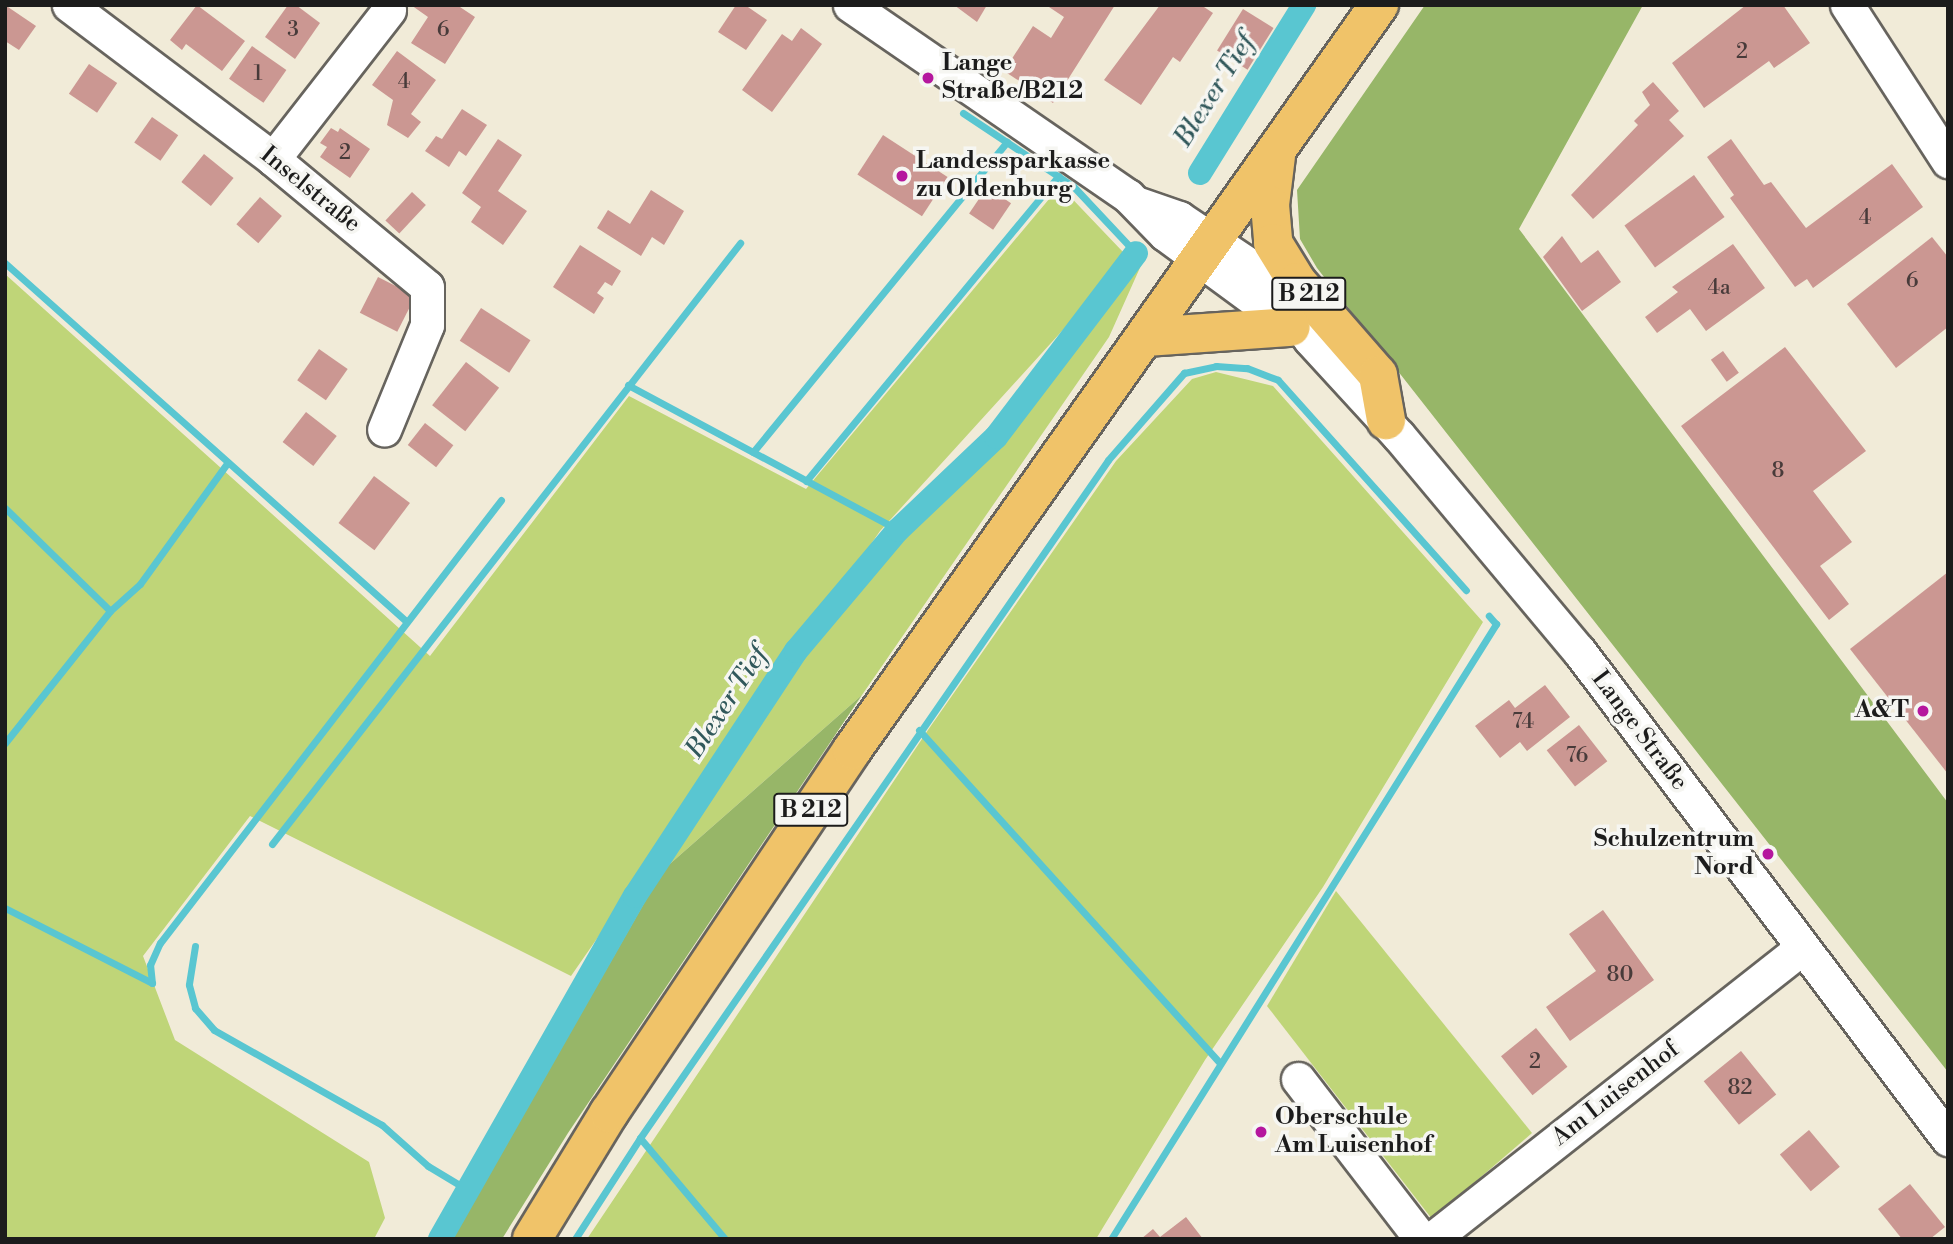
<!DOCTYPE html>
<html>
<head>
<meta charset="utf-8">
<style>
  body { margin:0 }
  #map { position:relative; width:1953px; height:1244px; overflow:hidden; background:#f1ebd8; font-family:"Libre Bodoni",serif }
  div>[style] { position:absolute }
  .green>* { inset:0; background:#bfd578 }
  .forest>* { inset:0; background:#97b668 }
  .stream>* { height:7px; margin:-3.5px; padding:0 3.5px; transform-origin:3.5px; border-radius:3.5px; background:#59c6d1 }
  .canal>* { height:24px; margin:-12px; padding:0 12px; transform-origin:12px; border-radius:12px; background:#59c6d1 }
  .building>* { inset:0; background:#cb9792; transform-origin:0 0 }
  .roads { filter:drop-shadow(2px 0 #67645e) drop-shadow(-2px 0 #67645e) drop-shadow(0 2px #67645e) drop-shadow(0 -2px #67645e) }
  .minor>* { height:33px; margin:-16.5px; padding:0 16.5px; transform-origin:16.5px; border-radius:16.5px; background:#fff }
  .major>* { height:38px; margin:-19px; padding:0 19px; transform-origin:19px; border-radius:19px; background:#f0c369 }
  .dots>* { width:19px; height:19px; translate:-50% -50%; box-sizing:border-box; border:4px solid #f6f6f2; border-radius:50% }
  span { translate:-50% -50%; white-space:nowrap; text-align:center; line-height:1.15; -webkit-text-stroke:7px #f6f6f2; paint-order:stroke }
  .number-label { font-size:21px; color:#483b3a }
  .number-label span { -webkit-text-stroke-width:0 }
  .shield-label span { padding:2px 5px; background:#f6f6f2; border:2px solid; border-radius:5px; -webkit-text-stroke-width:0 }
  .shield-label { font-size:23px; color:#1c1c1c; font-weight:700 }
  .poi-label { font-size:24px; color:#1c1c1c; font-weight:700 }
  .left { translate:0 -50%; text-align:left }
  .right { translate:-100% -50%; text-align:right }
  .street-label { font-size:24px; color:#1c1c1c }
  .water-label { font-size:26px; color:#31585b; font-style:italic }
  .frame { position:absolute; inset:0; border:7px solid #1c1c1c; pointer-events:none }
</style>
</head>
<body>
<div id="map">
  <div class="green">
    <i style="clip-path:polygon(1060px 186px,1123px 252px,1121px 266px,880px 531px,571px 976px,250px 816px,143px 956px,175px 1040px,369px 1162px,385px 1218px,374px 1239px,5px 1239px,5px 274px,430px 656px,629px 396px,806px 489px)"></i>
    <i style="clip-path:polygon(1143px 261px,1109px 337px,862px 695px,663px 870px,801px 663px,895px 544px,1006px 440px)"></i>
    <i style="clip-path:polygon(1216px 372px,1273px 386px,1483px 622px,1323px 887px,1205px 1060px,1096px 1239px,587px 1239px,928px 730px,1116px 461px,1192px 379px)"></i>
    <i style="clip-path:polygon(1336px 891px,1532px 1133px,1432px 1219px,1267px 1006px)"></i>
  </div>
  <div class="forest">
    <i style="clip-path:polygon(1425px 5px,1643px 5px,1519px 229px,1948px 803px,1948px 1072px,1317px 268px,1300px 239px,1297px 190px)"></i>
    <i style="clip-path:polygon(862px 695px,568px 1133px,502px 1239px,452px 1239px,663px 870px)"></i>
  </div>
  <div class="stream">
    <i style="left:963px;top:113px;width:132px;rotate:33.6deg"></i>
    <i style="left:1073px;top:186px;width:92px;rotate:46.8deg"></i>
    <i style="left:5px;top:263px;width:538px;rotate:41.76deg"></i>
    <i style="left:628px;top:385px;width:306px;rotate:28.2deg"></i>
    <i style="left:753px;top:452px;width:401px;rotate:-50.7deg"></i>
    <i style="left:806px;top:481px;width:396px;rotate:-50.4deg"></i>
    <i style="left:5px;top:508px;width:147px;rotate:44.4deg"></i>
    <i style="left:919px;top:730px;width:449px;rotate:47.9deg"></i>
    <i style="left:5px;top:743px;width:169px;rotate:-51.5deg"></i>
    <i style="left:110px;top:611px;width:40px;rotate:-42deg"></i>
    <i style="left:140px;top:584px;width:150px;rotate:-54.2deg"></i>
    <i style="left:272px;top:844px;width:762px;rotate:-52.09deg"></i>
    <i style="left:5px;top:908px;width:165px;rotate:27deg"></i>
    <i style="left:152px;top:983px;width:18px;rotate:-96deg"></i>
    <i style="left:150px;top:965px;width:24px;rotate:-66deg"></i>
    <i style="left:160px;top:943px;width:559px;rotate:-52.41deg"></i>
    <i style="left:195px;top:946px;width:39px;rotate:99deg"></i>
    <i style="left:189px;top:985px;width:24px;rotate:75deg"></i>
    <i style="left:195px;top:1008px;width:29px;rotate:49deg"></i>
    <i style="left:214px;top:1030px;width:193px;rotate:29.5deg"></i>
    <i style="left:382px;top:1125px;width:62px;rotate:41.7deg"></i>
    <i style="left:428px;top:1166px;width:47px;rotate:31deg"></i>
    <i style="left:640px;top:1138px;width:132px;rotate:49.9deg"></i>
    <i style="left:575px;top:1239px;width:120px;rotate:-57.2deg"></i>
    <i style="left:640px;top:1138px;width:824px;rotate:-55.38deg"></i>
    <i style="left:1108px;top:460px;width:116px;rotate:-48.9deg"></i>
    <i style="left:1184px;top:373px;width:33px;rotate:-12deg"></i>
    <i style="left:1216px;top:366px;width:31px;rotate:4deg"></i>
    <i style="left:1247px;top:368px;width:33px;rotate:21deg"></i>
    <i style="left:1278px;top:380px;width:282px;rotate:48.2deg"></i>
    <i style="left:1111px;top:1239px;width:726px;rotate:-57.95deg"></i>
    <i style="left:1496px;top:624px;width:11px;rotate:-131deg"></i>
  </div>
  <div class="canal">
    <i style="left:1200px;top:173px;width:198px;rotate:-58.2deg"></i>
    <i style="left:440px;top:1239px;width:395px;rotate:-60.4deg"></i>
    <i style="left:635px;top:896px;width:293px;rotate:-56.7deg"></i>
    <i style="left:796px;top:651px;width:158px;rotate:-49.9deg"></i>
    <i style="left:898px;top:530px;width:135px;rotate:-43.5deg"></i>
    <i style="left:996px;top:437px;width:231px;rotate:-52.7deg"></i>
  </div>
  <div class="building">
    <i style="clip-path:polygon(5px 5px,36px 26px,19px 50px,5px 41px)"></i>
    <i style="clip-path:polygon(197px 5px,245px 41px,222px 71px,186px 44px,182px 50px,170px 40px)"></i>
    <i style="clip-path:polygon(288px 5px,296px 5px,320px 23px,295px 59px,265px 37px)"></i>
    <i style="clip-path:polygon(411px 5px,457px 5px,475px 17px,445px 64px,411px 43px,428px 17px)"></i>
    <i style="clip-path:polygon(736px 5px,745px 5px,767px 20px,746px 50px,718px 32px)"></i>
    <i style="clip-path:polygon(954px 5px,987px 5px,977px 22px)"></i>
    <i style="clip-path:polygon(1046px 5px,1115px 5px,1053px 103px,1004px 71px,1033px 26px,1051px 38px,1064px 17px)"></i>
    <i style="clip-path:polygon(1160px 5px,1201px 5px,1213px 13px,1180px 62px,1173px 57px,1141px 105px,1104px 80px)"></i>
    <i style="clip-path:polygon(1746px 5px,1783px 5px,1810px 43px,1774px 68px,1769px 61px,1704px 108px,1672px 63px)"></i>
    <i style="left:1243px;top:9px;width:36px;height:49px;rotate:32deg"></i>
    <i style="clip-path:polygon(801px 28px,822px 44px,772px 112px,742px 90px,782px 34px,792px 41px)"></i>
    <i style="left:252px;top:46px;width:42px;height:40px;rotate:35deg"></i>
    <i style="clip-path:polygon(397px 51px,436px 80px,411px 114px,421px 122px,408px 138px,387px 125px,393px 100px,372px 85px)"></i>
    <i style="left:89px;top:64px;width:34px;height:36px;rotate:34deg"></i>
    <i style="clip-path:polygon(1653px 82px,1679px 111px,1669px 120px,1684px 136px,1593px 219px,1571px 195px,1638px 125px,1634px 121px,1650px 105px,1642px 92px)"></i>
    <i style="clip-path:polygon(462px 109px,487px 125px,466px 156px,459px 151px,449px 167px,425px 151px,436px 136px,442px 139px)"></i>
    <i style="left:152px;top:117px;width:32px;height:31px;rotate:35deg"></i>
    <i style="clip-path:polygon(331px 128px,338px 132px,340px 128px,370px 149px,350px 178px,320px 157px,327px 147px,320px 143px)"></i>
    <i style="left:883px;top:135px;width:77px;height:47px;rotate:33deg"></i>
    <i style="clip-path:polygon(498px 139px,522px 155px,498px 191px,527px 211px,503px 245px,471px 222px,481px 207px,462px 193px)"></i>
    <i style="clip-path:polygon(1731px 139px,1764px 185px,1771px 182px,1806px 228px,1892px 164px,1923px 207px,1813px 288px,1807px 279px,1795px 287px,1730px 198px,1734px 195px,1707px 157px)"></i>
    <i style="left:204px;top:154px;width:38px;height:36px;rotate:39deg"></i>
    <i style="left:1694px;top:175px;width:52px;height:86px;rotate:54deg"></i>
    <i style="left:987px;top:187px;width:29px;height:32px;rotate:34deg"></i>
    <i style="clip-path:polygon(651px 190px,684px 211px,664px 245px,652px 237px,641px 256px,597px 228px,608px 210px,630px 224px)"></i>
    <i style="left:412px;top:192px;width:19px;height:39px;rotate:43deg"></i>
    <i style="left:260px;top:197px;width:29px;height:36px;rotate:41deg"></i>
    <i style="clip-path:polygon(1562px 236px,1581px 263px,1598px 250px,1621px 282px,1582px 311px,1543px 257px)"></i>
    <i style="clip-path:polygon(1932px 237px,1948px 257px,1948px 327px,1896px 368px,1847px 304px)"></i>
    <i style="clip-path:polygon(1733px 244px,1765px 288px,1706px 331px,1690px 309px,1657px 333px,1645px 317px,1678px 292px,1672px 287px)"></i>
    <i style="clip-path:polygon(580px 245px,621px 271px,612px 286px,605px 282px,597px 293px,604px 298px,594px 314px,553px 287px)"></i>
    <i style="left:378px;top:277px;width:42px;height:40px;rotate:27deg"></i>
    <i style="left:481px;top:308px;width:59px;height:39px;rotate:33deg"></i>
    <i style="clip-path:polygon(1785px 347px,1866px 451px,1813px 491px,1852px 542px,1820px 566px,1849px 604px,1829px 620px,1681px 426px)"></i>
    <i style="left:319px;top:349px;width:35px;height:38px;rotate:35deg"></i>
    <i style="left:1723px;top:351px;width:27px;height:15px;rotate:54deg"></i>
    <i style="left:466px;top:362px;width:42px;height:55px;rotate:38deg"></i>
    <i style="left:306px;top:412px;width:39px;height:38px;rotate:38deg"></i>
    <i style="left:425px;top:423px;width:36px;height:28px;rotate:38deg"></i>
    <i style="left:374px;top:476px;width:45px;height:59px;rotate:37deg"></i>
    <i style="clip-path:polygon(1948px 572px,1948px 774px,1850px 649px)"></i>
    <i style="clip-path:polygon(1545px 685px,1570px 717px,1527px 751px,1520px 742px,1500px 758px,1475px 726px,1509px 700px,1515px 708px)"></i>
    <i style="left:1579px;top:725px;width:46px;height:41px;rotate:52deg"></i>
    <i style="clip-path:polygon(1603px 910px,1654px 980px,1570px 1041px,1546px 1007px,1596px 971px,1569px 934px)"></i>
    <i style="left:1536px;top:1028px;width:50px;height:45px;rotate:51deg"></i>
    <i style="left:1741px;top:1051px;width:56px;height:48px;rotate:51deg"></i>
    <i style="left:1809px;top:1130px;width:48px;height:38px;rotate:50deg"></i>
    <i style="clip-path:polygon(1910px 1184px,1945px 1227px,1930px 1239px,1902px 1239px,1878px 1209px)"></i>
    <i style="clip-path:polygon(1186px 1217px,1203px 1239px,1141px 1239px,1153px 1229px,1160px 1237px)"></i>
  </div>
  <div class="roads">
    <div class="minor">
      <i style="left:69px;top:5px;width:256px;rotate:37deg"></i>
      <i style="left:273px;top:159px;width:200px;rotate:39.7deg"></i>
      <i style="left:427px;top:287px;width:38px;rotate:90deg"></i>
      <i style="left:427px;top:325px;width:113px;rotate:112.3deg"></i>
      <i style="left:850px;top:5px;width:337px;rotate:34.5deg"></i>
      <i style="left:1128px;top:196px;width:53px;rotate:45.8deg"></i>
      <i style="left:1165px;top:234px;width:149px;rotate:36.3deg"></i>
      <i style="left:1847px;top:5px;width:186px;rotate:57.1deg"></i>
      <i style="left:273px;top:159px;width:189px;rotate:-52.1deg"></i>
      <i style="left:1136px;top:203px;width:46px;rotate:19.2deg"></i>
      <i style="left:1179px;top:218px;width:94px;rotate:33.7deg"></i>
      <i style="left:1257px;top:270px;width:87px;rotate:52.5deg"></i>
      <i style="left:1310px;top:339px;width:132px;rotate:47.5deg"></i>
      <i style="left:1399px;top:436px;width:280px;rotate:50.1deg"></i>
      <i style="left:1579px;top:651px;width:612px;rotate:52.91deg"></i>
      <i style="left:1298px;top:1079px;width:202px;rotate:52.4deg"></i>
      <i style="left:1432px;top:1239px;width:469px;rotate:-38.2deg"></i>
    </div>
    <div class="major">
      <i style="left:1276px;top:156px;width:49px;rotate:97deg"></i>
      <i style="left:1270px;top:205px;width:38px;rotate:85deg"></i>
      <i style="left:1273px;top:243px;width:46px;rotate:58.4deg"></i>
      <i style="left:1297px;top:282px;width:123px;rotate:48.9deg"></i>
      <i style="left:1378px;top:375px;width:46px;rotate:79.9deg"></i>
      <i style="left:1147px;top:337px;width:144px;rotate:-4deg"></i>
      <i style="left:532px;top:1239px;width:148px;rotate:-58.6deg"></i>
      <i style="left:609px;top:1113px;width:437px;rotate:-56.2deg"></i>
      <i style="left:852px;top:750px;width:913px;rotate:-54.73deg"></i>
    </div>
  </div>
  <div class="dots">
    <i style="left:928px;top:78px;background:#b5179e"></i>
    <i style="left:902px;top:176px;background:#b5179e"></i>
    <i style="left:1923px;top:711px;background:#b5179e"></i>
    <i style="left:1768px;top:854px;background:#b5179e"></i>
    <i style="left:1261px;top:1132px;background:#b5179e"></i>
  </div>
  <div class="number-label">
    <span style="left:293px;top:30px">3</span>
    <span style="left:443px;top:30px">6</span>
    <span style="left:1742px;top:52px">2</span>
    <span style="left:258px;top:74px">1</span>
    <span style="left:404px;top:82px">4</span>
    <span style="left:345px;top:153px">2</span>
    <span style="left:1865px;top:218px">4</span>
    <span style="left:1912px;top:281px">6</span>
    <span style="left:1719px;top:288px">4a</span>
    <span style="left:1778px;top:471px">8</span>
    <span style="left:1523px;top:722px">74</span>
    <span style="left:1577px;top:756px">76</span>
    <span style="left:1620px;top:975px">80</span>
    <span style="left:1535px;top:1062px">2</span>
    <span style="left:1740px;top:1088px">82</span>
  </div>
  <div class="shield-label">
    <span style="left:1309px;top:294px">B 212</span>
    <span style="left:811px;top:810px">B 212</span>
  </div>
  <div class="poi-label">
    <span class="left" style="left:942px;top:78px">Lange<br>Straße/B212</span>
    <span class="left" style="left:916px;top:176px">Landessparkasse<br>zu Oldenburg</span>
    <span class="right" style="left:1909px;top:711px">A&amp;T</span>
    <span class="right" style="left:1754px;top:854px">Schulzentrum<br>Nord</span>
    <span class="left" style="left:1275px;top:1132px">Oberschule<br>Am Luisenhof</span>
  </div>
  <div class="street-label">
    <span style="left:310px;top:190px;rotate:39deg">Inselstraße</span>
    <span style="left:1639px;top:731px;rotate:53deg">Lange Straße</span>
    <span style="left:1616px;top:1094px;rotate:-38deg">Am Luisenhof</span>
  </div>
  <div class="water-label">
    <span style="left:1215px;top:91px;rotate:-58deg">Blexer Tief</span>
    <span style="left:727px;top:703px;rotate:-57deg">Blexer Tief</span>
  </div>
  <div class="frame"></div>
</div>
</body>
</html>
